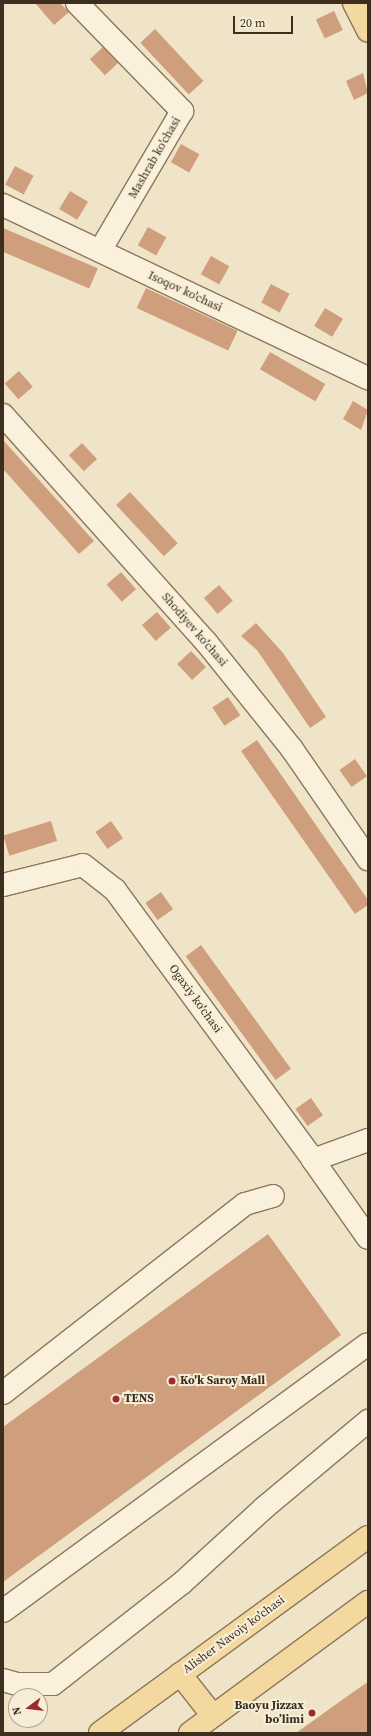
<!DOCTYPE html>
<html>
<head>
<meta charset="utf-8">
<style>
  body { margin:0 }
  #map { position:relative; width:371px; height:1736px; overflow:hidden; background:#f0e4c8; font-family:"Source Serif 4",serif }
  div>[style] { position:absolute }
  .building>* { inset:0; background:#cf9f7d; transform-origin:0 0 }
  .roads { filter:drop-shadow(1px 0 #8d765c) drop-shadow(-1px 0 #8d765c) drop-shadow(0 1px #8d765c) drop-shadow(0 -1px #8d765c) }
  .minor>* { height:22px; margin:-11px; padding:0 11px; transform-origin:11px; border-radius:11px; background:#faf1dc }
  .major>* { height:22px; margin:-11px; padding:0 11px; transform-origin:11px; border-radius:11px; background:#f3d9a0 }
  .dots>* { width:11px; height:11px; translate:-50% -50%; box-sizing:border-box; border:2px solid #f7eed8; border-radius:50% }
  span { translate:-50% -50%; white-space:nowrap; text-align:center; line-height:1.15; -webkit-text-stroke:4px #f7eed8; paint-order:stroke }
  .street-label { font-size:12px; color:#3d2e20 }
  .poi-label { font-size:12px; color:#3d2e20; font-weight:700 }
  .left { translate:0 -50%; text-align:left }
  .right { translate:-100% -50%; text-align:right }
  .frame { position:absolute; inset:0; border:4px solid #3d2e20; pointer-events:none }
  .north { position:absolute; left:8px; top:1688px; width:40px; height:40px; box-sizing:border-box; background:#f7eed8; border:1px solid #ada18e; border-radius:50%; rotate:255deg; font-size:11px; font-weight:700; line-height:16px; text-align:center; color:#3d2e20 }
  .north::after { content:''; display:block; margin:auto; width:14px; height:18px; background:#9e2a2b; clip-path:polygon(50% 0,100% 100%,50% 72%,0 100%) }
  .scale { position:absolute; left:233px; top:16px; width:60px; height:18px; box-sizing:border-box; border:2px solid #3d2e20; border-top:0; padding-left:5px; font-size:12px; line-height:14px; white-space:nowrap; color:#3d2e20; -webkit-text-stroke:3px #f7eed8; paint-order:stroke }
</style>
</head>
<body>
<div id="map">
  <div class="building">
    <i style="clip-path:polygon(35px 3px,60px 3px,69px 12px,54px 25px)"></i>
    <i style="left:334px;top:11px;width:21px;height:20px;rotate:65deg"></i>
    <i style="left:155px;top:29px;width:71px;height:20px;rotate:47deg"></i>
    <i style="left:103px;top:47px;width:22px;height:18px;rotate:47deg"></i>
    <i style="clip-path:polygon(363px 73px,368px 93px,354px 100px,346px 81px)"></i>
    <i style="left:181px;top:144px;width:21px;height:21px;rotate:29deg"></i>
    <i style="left:15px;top:166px;width:21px;height:21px;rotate:28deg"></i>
    <i style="left:70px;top:191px;width:21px;height:21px;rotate:31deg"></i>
    <i style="left:148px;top:227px;width:21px;height:21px;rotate:29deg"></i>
    <i style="left:3px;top:228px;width:103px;height:22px;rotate:23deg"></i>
    <i style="left:211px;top:256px;width:21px;height:21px;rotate:29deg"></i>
    <i style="left:271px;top:284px;width:21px;height:21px;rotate:28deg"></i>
    <i style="left:146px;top:288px;width:101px;height:22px;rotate:25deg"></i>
    <i style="left:325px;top:308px;width:21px;height:21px;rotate:31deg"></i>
    <i style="left:270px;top:352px;width:64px;height:20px;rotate:30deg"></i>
    <i style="left:19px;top:371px;width:21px;height:19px;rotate:49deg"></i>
    <i style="clip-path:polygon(353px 401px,368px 410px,361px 430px,343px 419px)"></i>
    <i style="clip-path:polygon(3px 440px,94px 541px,79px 554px,3px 469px)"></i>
    <i style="left:82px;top:443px;width:22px;height:18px;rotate:47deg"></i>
    <i style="left:130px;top:492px;width:70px;height:19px;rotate:47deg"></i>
    <i style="left:121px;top:572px;width:23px;height:19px;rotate:49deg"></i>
    <i style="left:219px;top:585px;width:21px;height:20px;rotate:49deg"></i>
    <i style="left:157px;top:612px;width:21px;height:20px;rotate:49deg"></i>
    <i style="clip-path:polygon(256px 623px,283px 653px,326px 717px,310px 728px,257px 650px,241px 636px)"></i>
    <i style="left:191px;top:651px;width:22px;height:19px;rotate:47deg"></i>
    <i style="left:228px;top:697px;width:22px;height:19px;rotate:56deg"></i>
    <i style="clip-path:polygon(257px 740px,368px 900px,368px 905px,355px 914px,241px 751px)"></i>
    <i style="left:355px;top:759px;width:21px;height:19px;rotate:55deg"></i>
    <i style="left:51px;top:821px;width:21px;height:50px;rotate:73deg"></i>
    <i style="left:111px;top:821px;width:21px;height:19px;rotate:55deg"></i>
    <i style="left:161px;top:892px;width:21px;height:19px;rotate:55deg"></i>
    <i style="left:201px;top:945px;width:153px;height:19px;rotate:54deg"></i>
    <i style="left:311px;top:1098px;width:21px;height:19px;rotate:55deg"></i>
    <i style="clip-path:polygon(268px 1234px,341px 1335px,3px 1582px,3px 1427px)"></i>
    <i style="clip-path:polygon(368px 1682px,368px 1733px,296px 1733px,356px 1690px)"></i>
  </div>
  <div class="roads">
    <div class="minor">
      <i style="left:77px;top:3px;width:151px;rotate:45.8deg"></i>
      <i style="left:182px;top:111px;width:162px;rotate:120.4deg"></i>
      <i style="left:3px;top:205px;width:404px;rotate:25.4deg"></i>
      <i style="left:3px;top:415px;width:305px;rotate:48.2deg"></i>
      <i style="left:206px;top:642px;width:137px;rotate:51.2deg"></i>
      <i style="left:292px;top:749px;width:134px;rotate:55.4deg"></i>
      <i style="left:3px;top:885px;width:82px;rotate:-14deg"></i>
      <i style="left:83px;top:865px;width:41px;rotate:38deg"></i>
      <i style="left:115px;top:890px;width:335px;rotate:53.7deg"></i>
      <i style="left:313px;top:1160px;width:59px;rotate:-20deg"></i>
      <i style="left:313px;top:1160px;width:95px;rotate:54.8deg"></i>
      <i style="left:3px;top:1393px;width:307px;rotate:-38deg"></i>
      <i style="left:245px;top:1204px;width:29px;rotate:-16deg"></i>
      <i style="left:3px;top:1611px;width:451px;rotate:-36.2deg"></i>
      <i style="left:3px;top:1680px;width:15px;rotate:16deg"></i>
      <i style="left:17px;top:1684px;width:36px"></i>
      <i style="left:53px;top:1684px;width:164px;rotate:-38.1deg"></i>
      <i style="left:182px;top:1583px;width:111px;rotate:-42.4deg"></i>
      <i style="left:264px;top:1508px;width:136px;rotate:-39.9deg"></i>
    </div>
    <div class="major">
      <i style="left:354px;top:3px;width:31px;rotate:63deg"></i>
      <i style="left:180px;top:1674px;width:53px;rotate:51.8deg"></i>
      <i style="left:100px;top:1733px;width:332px;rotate:-36.2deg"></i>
      <i style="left:190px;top:1733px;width:221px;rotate:-36.4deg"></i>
    </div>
  </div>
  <div class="dots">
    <i style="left:172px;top:1381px;background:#9e2a2b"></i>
    <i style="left:116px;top:1399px;background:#9e2a2b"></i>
    <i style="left:312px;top:1713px;background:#9e2a2b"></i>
  </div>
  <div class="street-label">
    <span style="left:155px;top:158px;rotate:-60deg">Mashrab ko'chasi</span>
    <span style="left:185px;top:292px;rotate:25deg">Isoqov ko'chasi</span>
    <span style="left:194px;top:630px;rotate:49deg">Shodiyev ko'chasi</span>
    <span style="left:195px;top:999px;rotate:54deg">Ogaxiy ko'chasi</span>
    <span style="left:234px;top:1635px;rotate:-36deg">Alisher Navoiy ko'chasi</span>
  </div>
  <div class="poi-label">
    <span class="left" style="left:180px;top:1381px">Ko'k Saroy Mall</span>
    <span class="left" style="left:124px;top:1399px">TENS</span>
    <span class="right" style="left:304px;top:1713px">Baoyu Jizzax<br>bo’limi</span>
  </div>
  <div class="frame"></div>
  <div class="north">N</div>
  <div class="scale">20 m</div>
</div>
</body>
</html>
